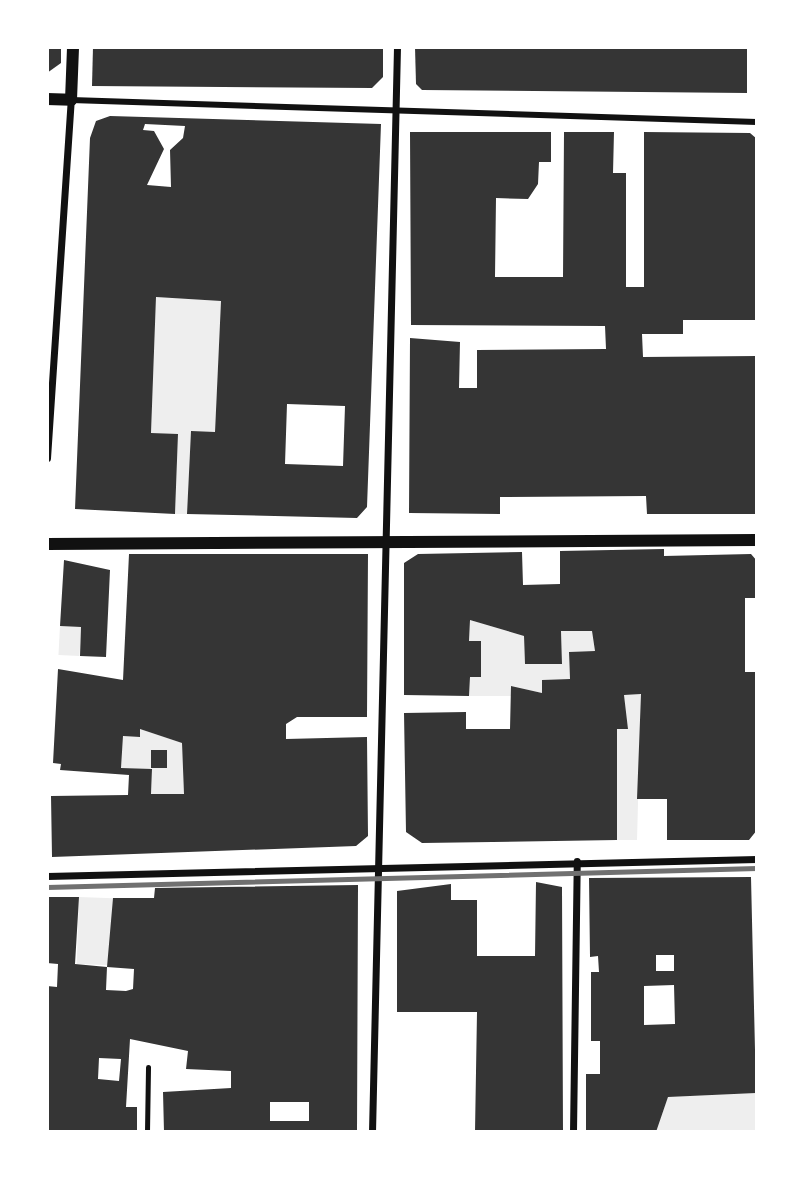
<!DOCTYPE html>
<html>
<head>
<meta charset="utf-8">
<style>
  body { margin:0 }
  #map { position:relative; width:804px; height:1179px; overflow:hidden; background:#fff; font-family:Manrope,sans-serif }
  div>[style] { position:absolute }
  .green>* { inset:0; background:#eee; transform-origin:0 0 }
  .building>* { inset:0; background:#353535; transform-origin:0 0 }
  .service>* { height:5px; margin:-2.5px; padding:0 2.5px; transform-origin:2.5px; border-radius:2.5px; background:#111 }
  .pedestrian>* { height:6px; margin:-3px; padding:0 3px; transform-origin:3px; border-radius:3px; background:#111 }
  .minor>* { height:7px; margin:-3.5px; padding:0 3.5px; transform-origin:3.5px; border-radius:3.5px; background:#111 }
  .tertiary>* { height:12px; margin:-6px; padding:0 6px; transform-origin:6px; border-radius:6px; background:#111 }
  .rail>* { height:5px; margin:-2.5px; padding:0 2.5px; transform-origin:2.5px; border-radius:2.5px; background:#707070 }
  span { translate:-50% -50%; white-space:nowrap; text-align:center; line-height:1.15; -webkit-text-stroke:5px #fff; paint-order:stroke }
  .frame { position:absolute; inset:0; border:49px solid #fff; pointer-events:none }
</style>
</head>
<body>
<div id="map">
  <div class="green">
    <i style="clip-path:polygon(156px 297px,221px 301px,215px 432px,191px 432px,187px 514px,175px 514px,178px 435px,151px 433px)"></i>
    <i style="clip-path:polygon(470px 620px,524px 636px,525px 664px,562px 664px,561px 631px,592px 631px,595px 651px,569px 652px,570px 679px,542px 680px,542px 693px,511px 686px,511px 696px,469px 696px,470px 677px,481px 677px,481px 642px,469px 641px)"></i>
    <i style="left:60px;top:626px;width:21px;height:29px;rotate:3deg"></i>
    <i style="clip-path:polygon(641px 694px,637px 840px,617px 840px,617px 729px,628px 729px,624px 695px)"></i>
    <i style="clip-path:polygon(140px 729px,182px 743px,184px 794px,151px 794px,152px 770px,121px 768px,123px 736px,140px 737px)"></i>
    <i style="left:79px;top:897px;width:34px;height:67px;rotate:2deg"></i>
    <i style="clip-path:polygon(756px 1093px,757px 1132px,656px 1132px,668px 1097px)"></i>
  </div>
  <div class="building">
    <i style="clip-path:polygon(47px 47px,61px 47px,61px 63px,47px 73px)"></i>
    <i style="clip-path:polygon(93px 47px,383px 47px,383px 77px,372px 88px,92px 86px)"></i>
    <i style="clip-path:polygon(415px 47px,747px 47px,747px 93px,422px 90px,416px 84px)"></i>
    <i style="clip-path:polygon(evenodd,110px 116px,381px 124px,367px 507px,357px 518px,187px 514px,191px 431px,215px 432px,221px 301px,156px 297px,151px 433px,178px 434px,175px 514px,75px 509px,90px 138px,96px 121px,110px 116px,145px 124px,185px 126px,183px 138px,170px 150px,171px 187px,147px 185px,164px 149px,154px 131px,143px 130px,145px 124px,110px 116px,287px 404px,345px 406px,343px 466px,285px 464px,287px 404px)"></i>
    <i style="clip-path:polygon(410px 132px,551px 132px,551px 162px,539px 162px,538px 184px,528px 199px,496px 198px,495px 277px,563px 277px,564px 132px,614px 132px,613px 173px,626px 173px,626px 287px,644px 287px,644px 132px,750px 133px,757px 139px,757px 320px,683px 320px,683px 334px,642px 334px,643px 357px,757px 356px,757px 514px,647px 514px,646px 496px,500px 497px,500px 514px,409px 513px,410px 338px,460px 342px,459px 388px,477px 388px,477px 350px,606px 349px,605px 326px,411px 325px)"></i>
    <i style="clip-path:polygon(664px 549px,664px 556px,751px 554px,757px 561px,757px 598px,745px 598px,745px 672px,755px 672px,757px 747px,757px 830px,749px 840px,667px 840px,667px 799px,637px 799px,641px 694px,624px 695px,628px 729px,617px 729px,617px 840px,422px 843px,406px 832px,404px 713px,466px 712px,466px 729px,510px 729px,511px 686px,542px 693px,542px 680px,570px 679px,569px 652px,595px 651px,592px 631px,561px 631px,562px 664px,525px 664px,524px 636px,470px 620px,469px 641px,481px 641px,481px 677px,470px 677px,469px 696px,404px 695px,404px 563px,418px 554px,522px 552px,523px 585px,560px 584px,560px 551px)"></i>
    <i style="clip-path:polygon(evenodd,129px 554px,368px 554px,367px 717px,297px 717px,286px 724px,286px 739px,367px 737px,368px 836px,356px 846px,52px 857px,51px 796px,128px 795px,129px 775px,60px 770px,61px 764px,53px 763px,58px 669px,123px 680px,129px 554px,140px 729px,182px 743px,184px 794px,151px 794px,152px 769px,121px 768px,123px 736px,140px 737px,140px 729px)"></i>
    <i style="clip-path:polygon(64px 560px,110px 570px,106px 657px,80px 656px,81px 627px,60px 626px)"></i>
    <i style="left:151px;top:750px;width:16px;height:18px"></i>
    <i style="clip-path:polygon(evenodd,751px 877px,756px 1093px,668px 1097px,656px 1132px,586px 1132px,586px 1074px,600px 1074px,600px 1041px,591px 1041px,591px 972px,599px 972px,598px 956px,590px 957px,589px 878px,751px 877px,656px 955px,674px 955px,674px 971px,656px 971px,656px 955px,751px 877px,674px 985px,675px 1024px,644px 1025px,644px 986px,674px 985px)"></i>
    <i style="clip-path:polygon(536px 882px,562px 887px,563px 1132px,475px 1132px,477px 1012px,397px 1012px,397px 891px,451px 884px,451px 900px,477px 900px,477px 956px,535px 956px)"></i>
    <i style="clip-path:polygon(evenodd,358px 885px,357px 1132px,164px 1132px,163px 1092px,231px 1088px,231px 1071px,186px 1069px,188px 1051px,130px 1039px,126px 1107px,137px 1107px,137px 1132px,47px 1132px,47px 986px,57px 987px,58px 964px,47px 963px,47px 897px,79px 897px,75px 964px,107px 967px,106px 990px,126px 991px,133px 989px,134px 969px,107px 967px,113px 898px,154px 898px,155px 888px,358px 885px,99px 1058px,121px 1059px,119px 1081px,98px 1079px,99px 1058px,358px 885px,270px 1102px,309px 1102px,309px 1121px,270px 1121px,270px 1102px)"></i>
  </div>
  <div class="service">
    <i style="left:147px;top:1132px;width:65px;rotate:-89.1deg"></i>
  </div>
  <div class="pedestrian">
    <i style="left:71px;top:100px;width:686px;rotate:1.84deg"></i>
  </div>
  <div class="minor">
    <i style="left:47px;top:458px;width:359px;rotate:-86.2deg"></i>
    <i style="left:47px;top:876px;width:710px;rotate:-1.37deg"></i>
    <i style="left:372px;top:1132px;width:1085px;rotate:-88.68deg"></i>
    <i style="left:573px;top:1132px;width:271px;rotate:-89.2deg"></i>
  </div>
  <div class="tertiary">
    <i style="left:47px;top:99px;width:24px;rotate:2deg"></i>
    <i style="left:71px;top:100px;width:53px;rotate:-87.8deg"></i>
    <i style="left:47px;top:544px;width:710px;rotate:-0.32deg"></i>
  </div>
  <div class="rail">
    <i style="left:47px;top:887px;width:710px;rotate:-1.53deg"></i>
  </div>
  <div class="frame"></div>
</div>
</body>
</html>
